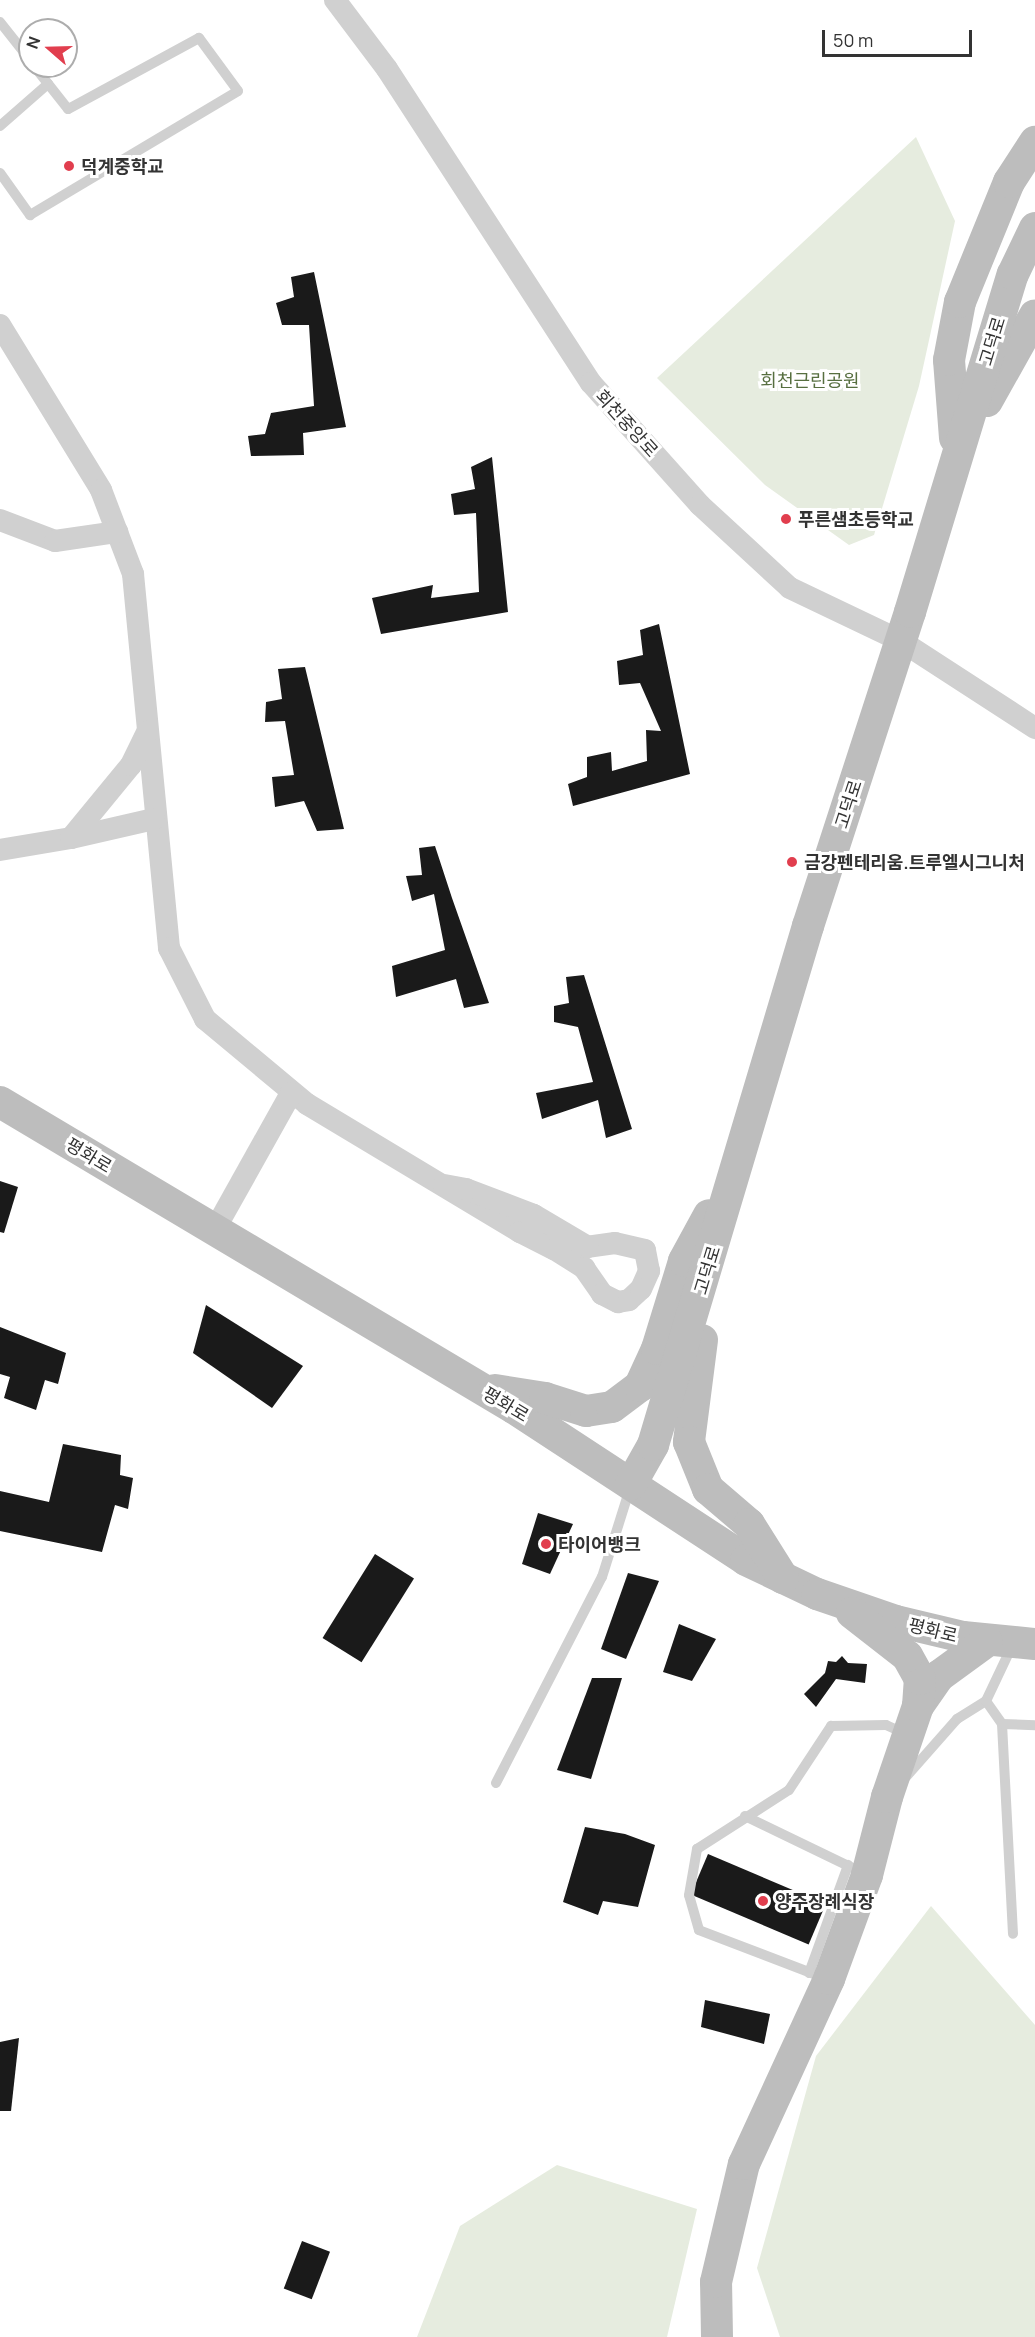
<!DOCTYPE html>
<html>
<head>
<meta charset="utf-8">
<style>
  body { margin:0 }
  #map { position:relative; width:1035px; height:2337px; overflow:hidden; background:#fff; font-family:Manrope,"Noto Sans KR",sans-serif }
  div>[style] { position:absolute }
  .green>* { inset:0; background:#e6ecdf }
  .building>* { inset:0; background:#1a1a1a; transform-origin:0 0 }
  .lane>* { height:10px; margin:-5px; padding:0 5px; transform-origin:5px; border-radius:5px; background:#d0d0d0 }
  .street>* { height:22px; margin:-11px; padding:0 11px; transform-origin:11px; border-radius:11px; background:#d0d0d0 }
  .secondary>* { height:32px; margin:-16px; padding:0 16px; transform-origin:16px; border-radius:16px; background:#bdbdbd }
  .dots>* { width:16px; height:16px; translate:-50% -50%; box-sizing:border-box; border:3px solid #fff; border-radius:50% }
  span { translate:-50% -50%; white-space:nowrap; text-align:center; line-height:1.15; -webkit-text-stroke:6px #fff; paint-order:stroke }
  .poi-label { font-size:18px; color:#333; font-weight:700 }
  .left { translate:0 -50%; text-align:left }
  .street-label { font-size:18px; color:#333 }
  .park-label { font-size:18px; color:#576f40 }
  .north { position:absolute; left:18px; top:18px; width:60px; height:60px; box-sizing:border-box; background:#fff; border:2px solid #adadad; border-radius:50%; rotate:290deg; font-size:16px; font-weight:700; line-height:24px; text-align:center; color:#333 }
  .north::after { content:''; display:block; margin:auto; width:21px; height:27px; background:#e13e4e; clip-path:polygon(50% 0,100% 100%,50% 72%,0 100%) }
  .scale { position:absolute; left:822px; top:30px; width:150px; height:27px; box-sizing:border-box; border:3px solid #333; border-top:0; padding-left:8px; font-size:18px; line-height:21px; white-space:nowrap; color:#333; -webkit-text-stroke:4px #fff; paint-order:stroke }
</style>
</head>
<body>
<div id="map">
  <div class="green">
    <i style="clip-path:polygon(916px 137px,955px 221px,919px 386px,874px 535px,849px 545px,765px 485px,657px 378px)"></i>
    <i style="clip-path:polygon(931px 1906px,1035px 2025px,1035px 2337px,780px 2337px,757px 2268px,816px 2056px)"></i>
    <i style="clip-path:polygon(557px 2165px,697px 2209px,667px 2337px,417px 2337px,460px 2226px)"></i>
  </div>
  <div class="building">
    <i style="clip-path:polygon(314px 272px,346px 427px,303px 433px,304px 455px,251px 456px,248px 436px,265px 434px,271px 413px,314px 406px,309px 325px,282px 325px,276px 303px,294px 297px,291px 277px)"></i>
    <i style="clip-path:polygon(492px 457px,508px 612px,381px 634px,372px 598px,433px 585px,431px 598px,479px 592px,476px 513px,454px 515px,451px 494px,475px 489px,471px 467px)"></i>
    <i style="clip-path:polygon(659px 624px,690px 774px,573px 806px,568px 784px,587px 777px,587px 757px,611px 752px,612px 771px,647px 761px,646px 730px,661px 731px,640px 683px,619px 685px,617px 661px,643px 655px,640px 630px)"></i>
    <i style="clip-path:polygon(305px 667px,344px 829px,317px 831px,304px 801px,275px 807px,272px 777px,294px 775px,285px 721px,265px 722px,266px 702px,282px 699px,278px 669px)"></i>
    <i style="clip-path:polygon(435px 846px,452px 898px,489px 1003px,464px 1008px,456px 979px,396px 997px,392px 966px,445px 950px,434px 894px,412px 901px,406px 876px,422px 875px,419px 848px)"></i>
    <i style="clip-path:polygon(584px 975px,632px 1129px,606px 1138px,598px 1100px,542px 1119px,536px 1093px,593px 1082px,578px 1027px,554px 1022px,554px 1006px,569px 1003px,566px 977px)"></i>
    <i style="clip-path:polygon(0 1181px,18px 1187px,4px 1233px,0 1232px)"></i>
    <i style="clip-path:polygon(206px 1305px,303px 1366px,272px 1408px,193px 1353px)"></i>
    <i style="clip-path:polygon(0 1327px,66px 1353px,58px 1384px,45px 1380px,36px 1410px,4px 1398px,10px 1377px,0 1374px)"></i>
    <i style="clip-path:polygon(63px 1444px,121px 1455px,120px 1475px,133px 1478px,128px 1509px,115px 1505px,102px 1552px,0 1531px,0 1491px,49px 1502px)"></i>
    <i style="clip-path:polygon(538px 1513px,573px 1524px,550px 1574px,522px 1564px)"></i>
    <i style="left:375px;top:1554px;width:46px;height:99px;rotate:32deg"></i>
    <i style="clip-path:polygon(628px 1573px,659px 1581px,626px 1659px,601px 1649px)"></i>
    <i style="clip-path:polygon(679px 1624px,716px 1639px,692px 1681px,663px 1672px)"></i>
    <i style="clip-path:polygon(842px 1656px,848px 1663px,867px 1664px,865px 1683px,836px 1679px,816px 1707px,804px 1694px,825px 1673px,828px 1661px,836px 1662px)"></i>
    <i style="clip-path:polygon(592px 1678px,622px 1678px,591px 1779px,557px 1770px)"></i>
    <i style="clip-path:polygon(585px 1827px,625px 1834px,655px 1845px,638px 1907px,603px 1901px,598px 1915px,563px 1902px)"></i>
    <i style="left:708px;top:1854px;width:128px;height:44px;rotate:23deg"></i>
    <i style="clip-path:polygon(705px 2000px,770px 2014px,764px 2044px,701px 2027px)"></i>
    <i style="clip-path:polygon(19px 2038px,11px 2111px,0 2111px,0 2042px)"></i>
    <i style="left:302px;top:2241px;width:30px;height:51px;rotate:21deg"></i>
  </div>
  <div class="lane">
    <i style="left:0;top:22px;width:48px;rotate:51.7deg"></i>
    <i style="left:0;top:126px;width:64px;rotate:-41.2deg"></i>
    <i style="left:0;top:173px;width:52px;rotate:54.5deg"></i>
    <i style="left:30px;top:215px;width:242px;rotate:-30.8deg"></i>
    <i style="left:238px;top:91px;width:66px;rotate:-126.3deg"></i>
    <i style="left:199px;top:38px;width:149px;rotate:151.5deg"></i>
    <i style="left:68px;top:109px;width:55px;rotate:-128.3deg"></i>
    <i style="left:986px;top:1701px;width:28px;rotate:55deg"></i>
    <i style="left:1002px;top:1724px;width:210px;rotate:87deg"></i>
    <i style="left:1002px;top:1724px;width:33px;rotate:2deg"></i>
    <i style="left:905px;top:1778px;width:79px;rotate:-48.6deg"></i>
    <i style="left:957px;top:1719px;width:34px;rotate:-32deg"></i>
    <i style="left:986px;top:1701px;width:61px;rotate:-64.7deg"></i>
    <i style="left:496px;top:1783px;width:232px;rotate:-62.8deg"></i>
    <i style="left:602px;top:1577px;width:93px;rotate:-72.5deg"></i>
    <i style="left:745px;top:1816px;width:131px;rotate:25.8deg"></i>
    <i style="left:809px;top:1973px;width:115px;rotate:-70.1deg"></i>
    <i style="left:827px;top:1979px;width:137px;rotate:-159.1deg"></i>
    <i style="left:699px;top:1930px;width:36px;rotate:-106deg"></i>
    <i style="left:689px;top:1895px;width:47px;rotate:-80.1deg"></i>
    <i style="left:697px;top:1849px;width:109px;rotate:-32.7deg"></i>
    <i style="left:789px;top:1790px;width:77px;rotate:-56.7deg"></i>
    <i style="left:831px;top:1726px;width:55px;rotate:-1deg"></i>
    <i style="left:886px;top:1725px;width:22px;rotate:24deg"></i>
  </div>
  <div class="street">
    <i style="left:335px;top:0;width:86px;rotate:53deg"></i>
    <i style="left:387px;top:69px;width:374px;rotate:57deg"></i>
    <i style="left:591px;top:383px;width:164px;rotate:48.2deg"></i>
    <i style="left:700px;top:505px;width:122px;rotate:42.7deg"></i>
    <i style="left:790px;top:588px;width:123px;rotate:25.5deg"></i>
    <i style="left:901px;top:641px;width:160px;rotate:33deg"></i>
    <i style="left:0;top:325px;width:193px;rotate:58.5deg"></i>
    <i style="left:101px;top:490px;width:90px;rotate:69.1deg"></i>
    <i style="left:133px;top:574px;width:376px;rotate:84.5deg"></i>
    <i style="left:169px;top:948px;width:80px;rotate:63.1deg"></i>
    <i style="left:205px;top:1019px;width:133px;rotate:39.8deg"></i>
    <i style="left:307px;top:1104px;width:249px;rotate:31deg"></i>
    <i style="left:520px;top:1232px;width:38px;rotate:27deg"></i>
    <i style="left:554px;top:1249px;width:36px;rotate:32deg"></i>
    <i style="left:584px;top:1268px;width:32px;rotate:55deg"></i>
    <i style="left:602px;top:1294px;width:18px;rotate:27deg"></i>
    <i style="left:618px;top:1302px;width:11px;rotate:-10deg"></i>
    <i style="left:629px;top:1300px;width:16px;rotate:-43deg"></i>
    <i style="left:641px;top:1289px;width:20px;rotate:-66deg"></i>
    <i style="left:649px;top:1271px;width:21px;rotate:-101deg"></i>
    <i style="left:645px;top:1250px;width:31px;rotate:-167deg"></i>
    <i style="left:615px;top:1243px;width:27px;rotate:172deg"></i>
    <i style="left:588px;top:1247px;width:63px;rotate:-149.3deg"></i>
    <i style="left:534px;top:1215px;width:73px;rotate:-159.1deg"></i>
    <i style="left:466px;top:1189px;width:22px;rotate:-170deg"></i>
    <i style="left:0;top:520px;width:59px;rotate:20.9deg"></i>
    <i style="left:55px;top:541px;width:63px;rotate:-8.3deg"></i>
    <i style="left:71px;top:838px;width:85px;rotate:-12.9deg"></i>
    <i style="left:0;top:850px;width:72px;rotate:-9.6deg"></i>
    <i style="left:71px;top:838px;width:94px;rotate:-50.6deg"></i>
    <i style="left:131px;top:765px;width:37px;rotate:-64deg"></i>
    <i style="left:214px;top:1231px;width:158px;rotate:-60.8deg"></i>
  </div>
  <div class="secondary">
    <i style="left:987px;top:401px;width:98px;rotate:-60.8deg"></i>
    <i style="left:955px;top:438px;width:78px;rotate:-94.4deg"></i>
    <i style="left:949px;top:360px;width:59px;rotate:-79.3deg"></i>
    <i style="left:960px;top:302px;width:130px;rotate:-67.8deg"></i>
    <i style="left:1009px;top:182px;width:48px;rotate:-57deg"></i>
    <i style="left:0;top:1102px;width:598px;rotate:30.77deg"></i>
    <i style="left:514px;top:1408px;width:277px;rotate:33.2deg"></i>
    <i style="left:746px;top:1560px;width:79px;rotate:25.6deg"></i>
    <i style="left:817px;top:1594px;width:83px;rotate:18.9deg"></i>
    <i style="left:896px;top:1621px;width:69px;rotate:13.4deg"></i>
    <i style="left:963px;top:1637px;width:72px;rotate:5.6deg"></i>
    <i style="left:702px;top:1340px;width:103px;rotate:97.3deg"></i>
    <i style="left:689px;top:1442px;width:51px;rotate:68deg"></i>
    <i style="left:708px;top:1489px;width:54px;rotate:40.5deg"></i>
    <i style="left:749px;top:1524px;width:64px;rotate:57.8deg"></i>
    <i style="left:495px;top:1390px;width:51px;rotate:9.1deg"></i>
    <i style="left:545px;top:1398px;width:43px;rotate:17.6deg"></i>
    <i style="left:586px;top:1411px;width:26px;rotate:-9deg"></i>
    <i style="left:612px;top:1407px;width:35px;rotate:-37deg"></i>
    <i style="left:640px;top:1386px;width:41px;rotate:-65.3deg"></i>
    <i style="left:657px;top:1349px;width:92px;rotate:-72.9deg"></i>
    <i style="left:684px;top:1261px;width:52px;rotate:-61.5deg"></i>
    <i style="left:631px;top:1484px;width:45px;rotate:-60.6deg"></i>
    <i style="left:653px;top:1445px;width:542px;rotate:-73.37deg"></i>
    <i style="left:808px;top:926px;width:330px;rotate:-72deg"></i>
    <i style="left:910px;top:612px;width:353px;rotate:-73.1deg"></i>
    <i style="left:1013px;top:274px;width:51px;rotate:-64.4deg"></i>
    <i style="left:918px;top:1706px;width:37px;rotate:-55deg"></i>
    <i style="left:939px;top:1676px;width:59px;rotate:-36.1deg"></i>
    <i style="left:717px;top:2337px;width:55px;rotate:-91deg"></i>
    <i style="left:716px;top:2282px;width:121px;rotate:-76.7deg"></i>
    <i style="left:744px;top:2164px;width:204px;rotate:-65.3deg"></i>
    <i style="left:829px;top:1979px;width:111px;rotate:-69.9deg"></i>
    <i style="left:867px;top:1875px;width:81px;rotate:-75.6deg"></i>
    <i style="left:887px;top:1797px;width:96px;rotate:-71.2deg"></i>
    <i style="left:918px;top:1706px;width:27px;rotate:-86deg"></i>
    <i style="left:920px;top:1679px;width:26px;rotate:-119deg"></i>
    <i style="left:907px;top:1656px;width:70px;rotate:-142deg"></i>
  </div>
  <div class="dots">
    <i style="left:69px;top:166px;background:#e13e4e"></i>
    <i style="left:786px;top:519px;background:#e13e4e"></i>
    <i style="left:792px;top:862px;background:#e13e4e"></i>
    <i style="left:546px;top:1544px;background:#e13e4e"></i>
    <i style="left:763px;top:1901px;background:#e13e4e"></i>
  </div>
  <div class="poi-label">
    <span class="left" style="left:81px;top:166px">덕계중학교</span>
    <span class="left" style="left:798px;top:519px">푸른샘초등학교</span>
    <span class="left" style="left:804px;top:862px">금강펜테리움.트루엘시그니처</span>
    <span class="left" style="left:558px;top:1544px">타이어뱅크</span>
    <span class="left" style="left:775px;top:1901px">양주장례식장</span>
  </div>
  <div class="street-label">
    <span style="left:992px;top:341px;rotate:-73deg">고덕로</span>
    <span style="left:627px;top:423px;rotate:48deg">회천중앙로</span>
    <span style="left:848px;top:804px;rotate:-72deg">고덕로</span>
    <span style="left:89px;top:1155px;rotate:31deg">평화로</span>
    <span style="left:707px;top:1270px;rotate:-73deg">고덕로</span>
    <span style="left:506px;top:1404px;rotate:31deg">평화로</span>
    <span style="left:933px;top:1630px;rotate:14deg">평화로</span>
  </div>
  <div class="park-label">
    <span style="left:810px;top:380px">회천근린공원</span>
  </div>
  <div class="north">N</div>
  <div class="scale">50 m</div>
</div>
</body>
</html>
